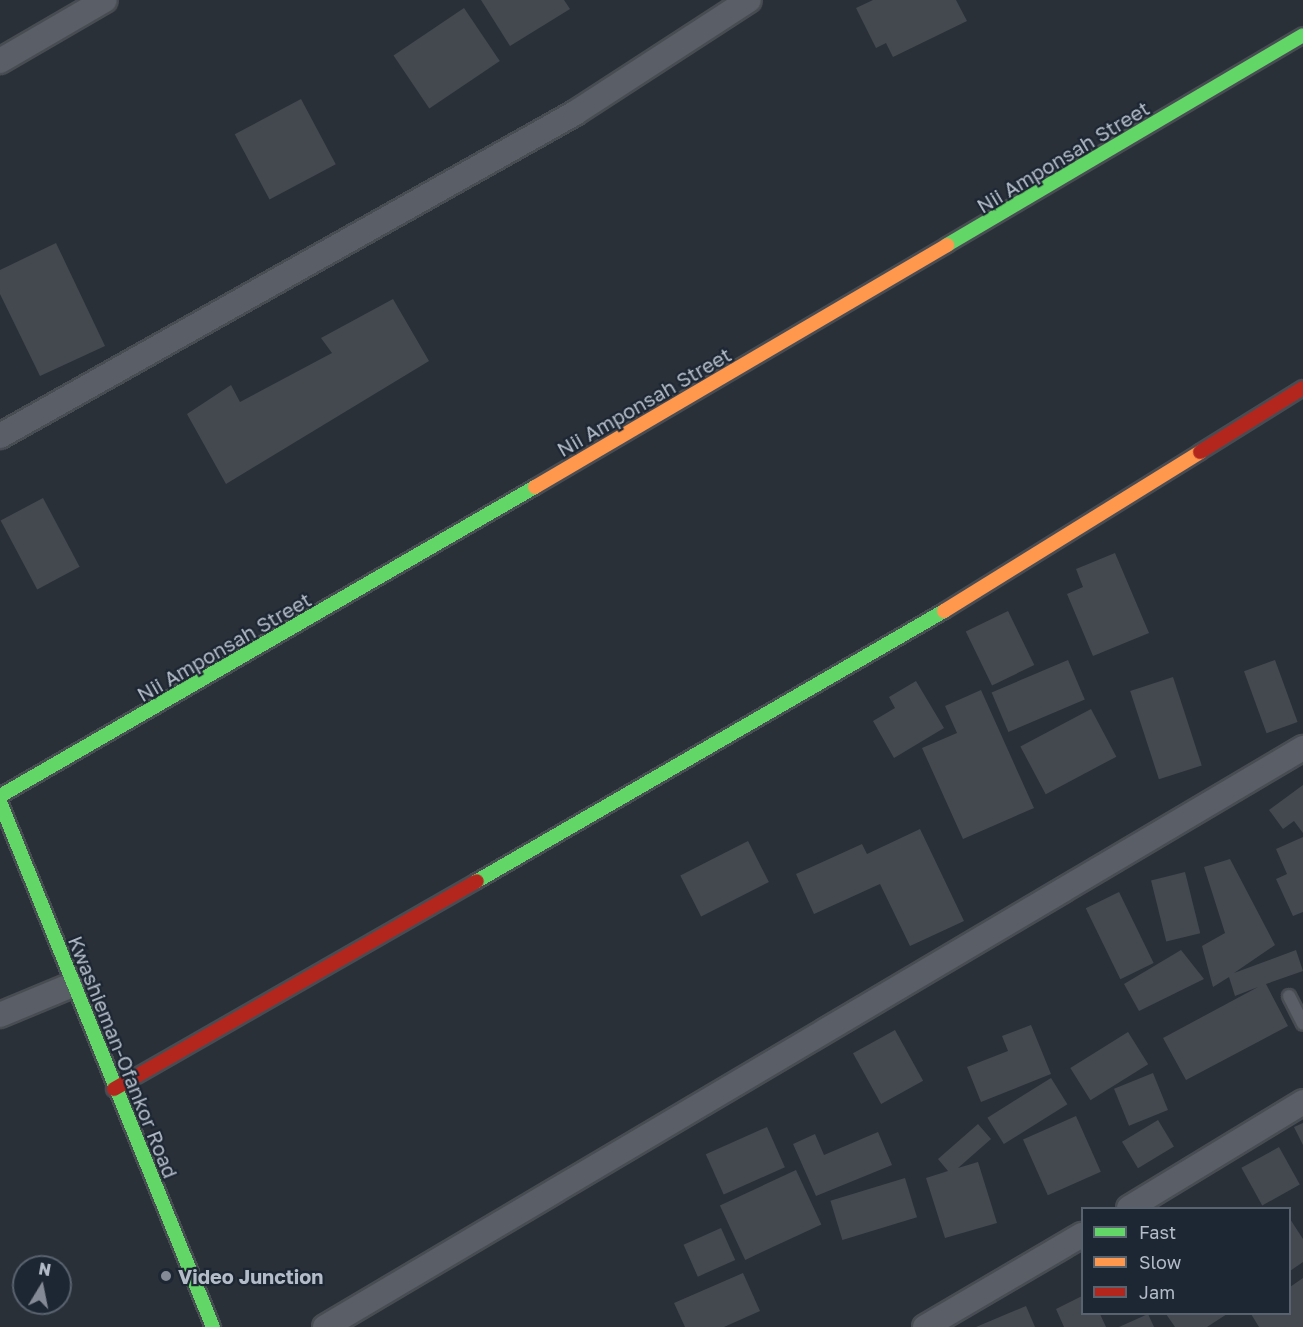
<!DOCTYPE html>
<html>
<head>
<meta charset="utf-8">
<style>
  body { margin:0 }
  #map { position:relative; width:1303px; height:1327px; overflow:hidden; background:#2a3038; font-family:"Golos Text",sans-serif }
  div>[style] { position:absolute }
  .building>* { inset:0; background:#444950; transform-origin:0 0 }
  .roads { filter:drop-shadow(2px 0 #484c53) drop-shadow(-2px 0 #484c53) drop-shadow(0 2px #484c53) drop-shadow(0 -2px #484c53) }
  .lane>* { height:12px; margin:-6px; padding:0 6px; transform-origin:6px; border-radius:6px; background:#5a5e66 }
  .street>* { height:24px; margin:-12px; padding:0 12px; transform-origin:12px; border-radius:12px; background:#5a5e66 }
  .fast>* { height:14px; margin:-7px; padding:0 7px; transform-origin:7px; border-radius:7px; background:#63d668 }
  .slow>* { height:14px; margin:-7px; padding:0 7px; transform-origin:7px; border-radius:7px; background:#ff974d }
  .jam>* { height:14px; margin:-7px; padding:0 7px; transform-origin:7px; border-radius:7px; background:#b3261e }
  .dots>* { width:16px; height:16px; translate:-50% -50%; box-sizing:border-box; border:3px solid #1d2633; border-radius:50% }
  span { translate:-50% -50%; white-space:nowrap; text-align:center; line-height:1.15; -webkit-text-stroke:4.5px #1d2633; paint-order:stroke }
  .street-label { font-size:20px; color:#b4bcc9 }
  .poi-label { font-size:20px; color:#b4bcc9; font-weight:700 }
  .left { translate:0 -50%; text-align:left }
  .legend { position:absolute; left:1081px; top:1207px; width:210px; height:108px; box-sizing:border-box; background:#1d2633; border:2px solid #59626f; margin:0; padding:8px 10px; list-style:none; font-size:18px; color:#b4bcc9 }
  .legend li { display:flex; align-items:center; gap:12px; height:30px }
  .legend b { width:30px; border:2px solid #59626f }
  .north { position:absolute; left:12px; top:1255px; width:60px; height:60px; box-sizing:border-box; background:#1d2633; border:2px solid #59626f; border-radius:50%; rotate:10deg; font-size:16px; font-weight:700; line-height:24px; text-align:center; color:#b4bcc9 }
  .north::after { content:''; display:block; margin:auto; width:21px; height:27px; background:#848b96; clip-path:polygon(50% 0,100% 100%,50% 72%,0 100%) }
</style>
</head>
<body>
<div id="map">
  <div class="building">
    <i style="clip-path:polygon(481px 0,564px 0,570px 9px,510px 46px)"></i>
    <i style="clip-path:polygon(873px 0,956px 0,967px 21px,893px 57px,886px 43px,876px 48px,856px 8px)"></i>
    <i style="left:464px;top:8px;width:64px;height:85px;rotate:56deg"></i>
    <i style="left:301px;top:99px;width:74px;height:75px;rotate:62deg"></i>
    <i style="clip-path:polygon(56px 243px,105px 346px,40px 376px,0 294px,0 270px)"></i>
    <i style="clip-path:polygon(393px 299px,429px 361px,226px 484px,187px 414px,231px 385px,240px 402px,332px 353px,321px 338px)"></i>
    <i style="left:43px;top:498px;width:78px;height:48px;rotate:62deg"></i>
    <i style="clip-path:polygon(1115px 553px,1149px 633px,1093px 656px,1067px 594px,1083px 587px,1076px 569px)"></i>
    <i style="left:1008px;top:611px;width:60px;height:47px;rotate:64deg"></i>
    <i style="left:1068px;top:660px;width:43px;height:83px;rotate:67deg"></i>
    <i style="left:1275px;top:660px;width:66px;height:33px;rotate:70deg"></i>
    <i style="left:1173px;top:677px;width:93px;height:45px;rotate:72deg"></i>
    <i style="clip-path:polygon(916px 681px,944px 728px,894px 758px,873px 721px,895px 708px,889px 697px)"></i>
    <i style="clip-path:polygon(981px 690px,1034px 808px,963px 839px,922px 748px,957px 733px,945px 706px)"></i>
    <i style="left:1091px;top:709px;width:54px;height:80px;rotate:62deg"></i>
    <i style="clip-path:polygon(1303px 785px,1303px 833px,1294px 821px,1283px 829px,1269px 810px)"></i>
    <i style="clip-path:polygon(920px 829px,964px 921px,910px 946px,880px 884px,814px 914px,796px 874px,862px 844px,867px 854px)"></i>
    <i style="clip-path:polygon(1303px 837px,1303px 912px,1293px 916px,1276px 879px,1287px 874px,1276px 849px)"></i>
    <i style="left:748px;top:841px;width:46px;height:76px;rotate:63deg"></i>
    <i style="clip-path:polygon(1230px 859px,1275px 945px,1234px 973px,1296px 950px,1303px 971px,1266px 984px,1288px 1026px,1186px 1080px,1163px 1038px,1258px 987px,1235px 996px,1229px 977px,1213px 987px,1202px 946px,1225px 933px,1204px 867px)"></i>
    <i style="left:1185px;top:872px;width:63px;height:35px;rotate:76deg"></i>
    <i style="left:1119px;top:892px;width:79px;height:37px;rotate:64deg"></i>
    <i style="clip-path:polygon(1181px 950px,1204px 979px,1139px 1011px,1124px 984px)"></i>
    <i style="clip-path:polygon(1031px 1025px,1051px 1074px,981px 1102px,967px 1067px,1008px 1051px,1002px 1036px)"></i>
    <i style="left:895px;top:1030px;width:58px;height:48px;rotate:61deg"></i>
    <i style="left:1128px;top:1032px;width:38px;height:68px;rotate:58deg"></i>
    <i style="left:1153px;top:1073px;width:40px;height:42px;rotate:68deg"></i>
    <i style="left:1051px;top:1078px;width:31px;height:75px;rotate:58deg"></i>
    <i style="left:1076px;top:1116px;width:61px;height:58px;rotate:66deg"></i>
    <i style="left:1158px;top:1120px;width:31px;height:42px;rotate:59deg"></i>
    <i style="clip-path:polygon(1303px 1123px,1303px 1145px,1294px 1127px)"></i>
    <i style="clip-path:polygon(978px 1124px,991px 1139px,958px 1168px,978px 1162px,997px 1223px,945px 1238px,926px 1178px,948px 1171px,938px 1159px)"></i>
    <i style="left:767px;top:1127px;width:44px;height:67px;rotate:66deg"></i>
    <i style="clip-path:polygon(878px 1132px,892px 1165px,816px 1196px,793px 1144px,815px 1134px,824px 1155px)"></i>
    <i style="left:1279px;top:1147px;width:43px;height:43px;rotate:61deg"></i>
    <i style="left:796px;top:1170px;width:60px;height:84px;rotate:65deg"></i>
    <i style="left:905px;top:1178px;width:41px;height:78px;rotate:73deg"></i>
    <i style="clip-path:polygon(1290px 1219px,1303px 1239px,1303px 1262px,1290px 1271px)"></i>
    <i style="left:721px;top:1228px;width:35px;height:41px;rotate:66deg"></i>
    <i style="clip-path:polygon(743px 1273px,760px 1311px,724px 1327px,685px 1327px,674px 1303px)"></i>
    <i style="clip-path:polygon(1303px 1278px,1303px 1327px,1259px 1327px,1251px 1314px,1290px 1314px,1290px 1287px)"></i>
    <i style="clip-path:polygon(1082px 1296px,1082px 1314px,1100px 1314px,1106px 1327px,1064px 1327px,1056px 1309px)"></i>
    <i style="clip-path:polygon(1026px 1306px,1035px 1327px,976px 1327px)"></i>
    <i style="clip-path:polygon(1148px 1314px,1154px 1327px,1119px 1327px)"></i>
    <i style="clip-path:polygon(1166px 1314px,1227px 1314px,1207px 1327px,1175px 1327px)"></i>
  </div>
  <div class="roads">
    <div class="lane">
      <i style="left:1289px;top:996px;width:31px;rotate:63deg"></i>
    </div>
    <div class="street">
      <i style="left:0;top:61px;width:121px;rotate:-30.2deg"></i>
      <i style="left:0;top:436px;width:660px;rotate:-29.32deg"></i>
      <i style="left:575px;top:113px;width:207px;rotate:-33deg"></i>
      <i style="left:0;top:1015px;width:78px;rotate:-22.6deg"></i>
      <i style="left:1129px;top:1208px;width:204px;rotate:-31.3deg"></i>
      <i style="left:325px;top:1327px;width:1137px;rotate:-30.63deg"></i>
      <i style="left:925px;top:1327px;width:182px;rotate:-30.4deg"></i>
    </div>
    <div class="fast">
      <i style="left:947px;top:245px;width:413px;rotate:-30.5deg"></i>
      <i style="left:0;top:796px;width:618px;rotate:-30.01deg"></i>
      <i style="left:0;top:802px;width:567px;rotate:67.92deg"></i>
      <i style="left:477px;top:881px;width:539px;rotate:-30.03deg"></i>
    </div>
    <div class="slow">
      <i style="left:535px;top:487px;width:478px;rotate:-30.4deg"></i>
      <i style="left:944px;top:611px;width:301px;rotate:-31.8deg"></i>
    </div>
    <div class="jam">
      <i style="left:1200px;top:452px;width:121px;rotate:-31.9deg"></i>
      <i style="left:114px;top:1089px;width:418px;rotate:-29.8deg"></i>
    </div>
  </div>
  <div class="dots">
    <i style="left:166px;top:1276px;background:#848b96"></i>
  </div>
  <div class="street-label">
    <span style="left:1063px;top:157px;rotate:-31deg">Nii Amponsah Street</span>
    <span style="left:644px;top:402px;rotate:-30deg">Nii Amponsah Street</span>
    <span style="left:224px;top:647px;rotate:-30deg">Nii Amponsah Street</span>
    <span style="left:123px;top:1057px;rotate:68deg">Kwashieman-Ofankor Road</span>
  </div>
  <div class="poi-label">
    <span class="left" style="left:178px;top:1276px">Video Junction</span>
  </div>
  <ul class="legend">
  <li><b style="height:8px;background:#63d668"></b>Fast</li>
  <li><b style="height:8px;background:#ff974d"></b>Slow</li>
  <li><b style="height:8px;background:#b3261e"></b>Jam</li>
  </ul>
  <div class="north">N</div>
</div>
</body>
</html>
